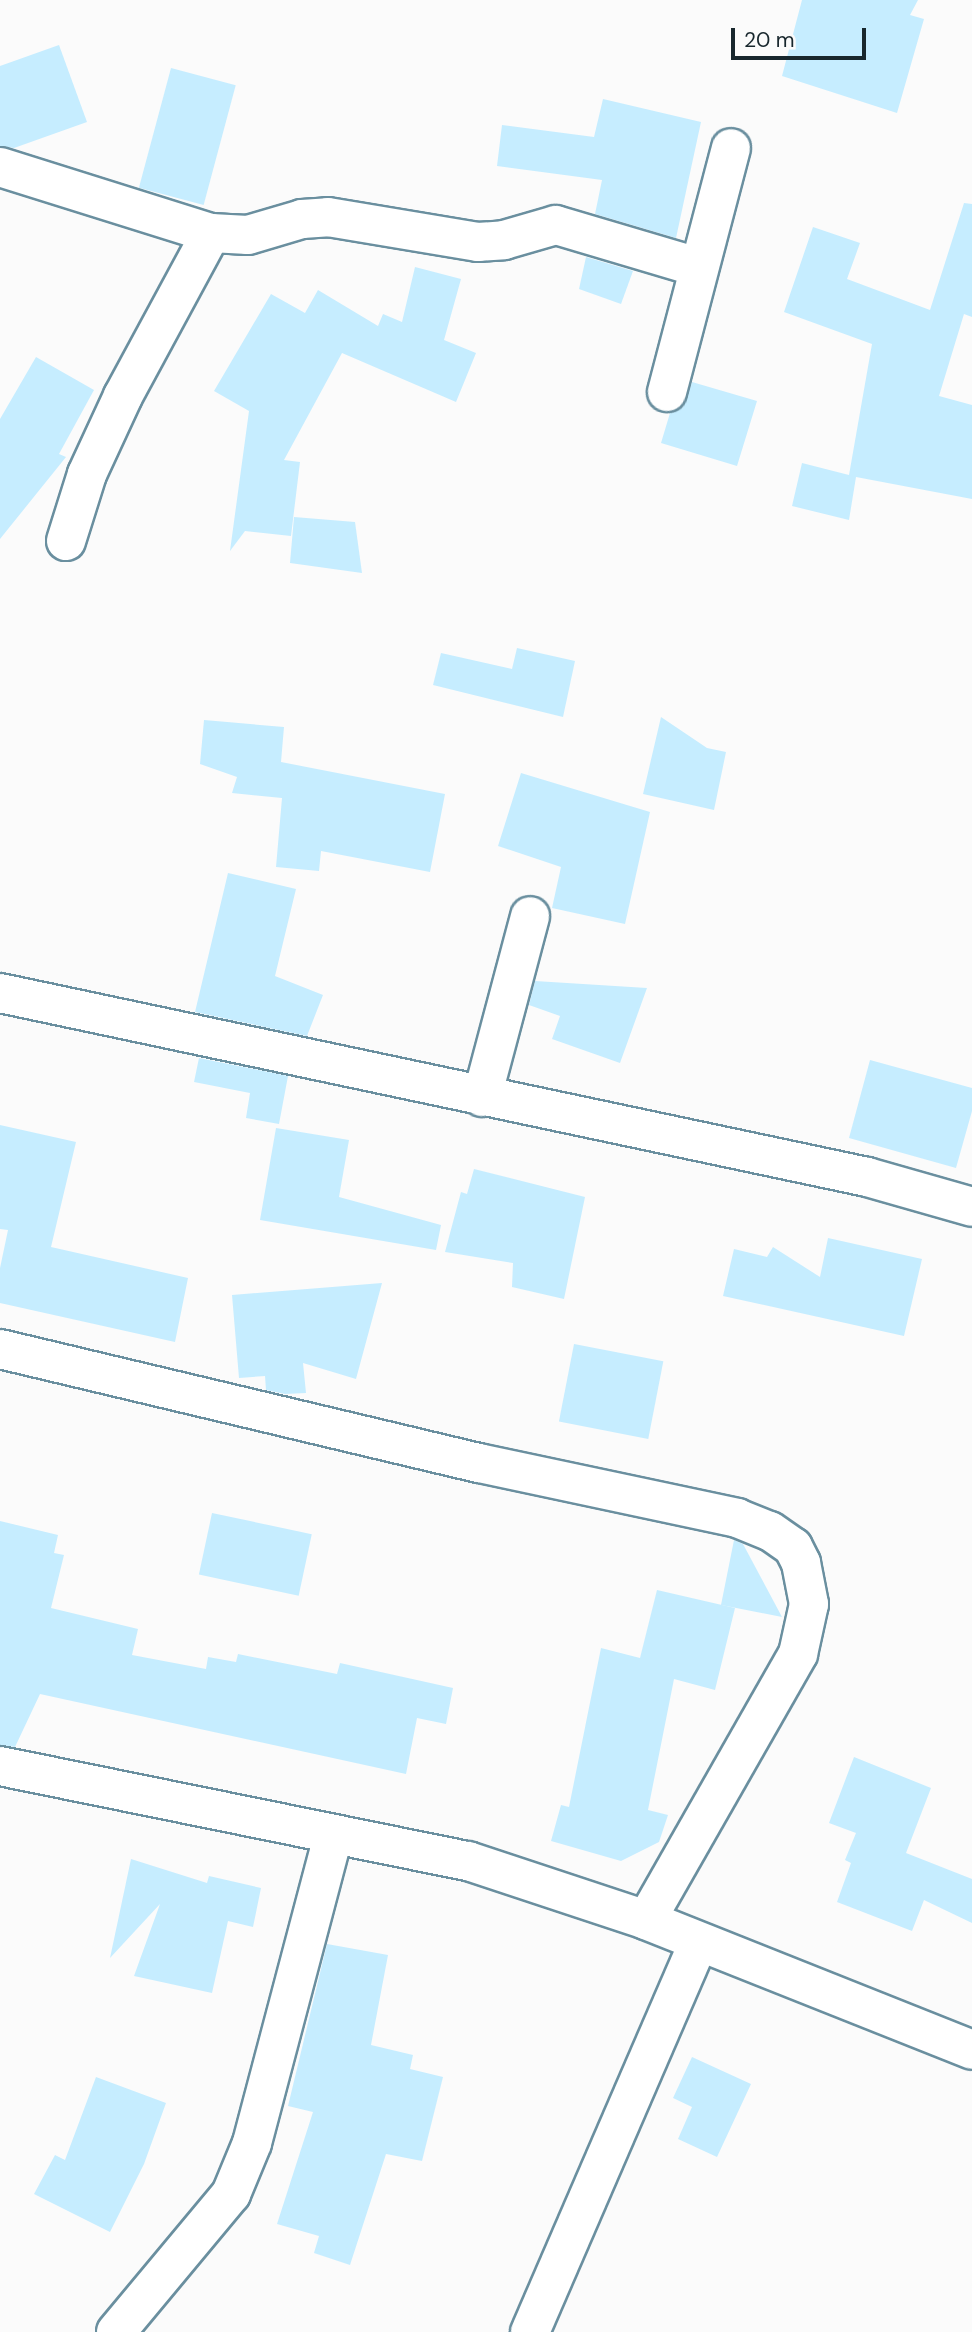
<!DOCTYPE html>
<html>
<head>
<meta charset="utf-8">
<style>
  body { margin:0 }
  #map { position:relative; width:972px; height:2332px; overflow:hidden; background:#fbfbfb; font-family:"DM Sans",sans-serif }
  div>[style] { position:absolute }
  .building>* { inset:0; background:#c6edff; transform-origin:0 0 }
  .roads { filter:drop-shadow(2px 0 #6a8f9f) drop-shadow(-2px 0 #6a8f9f) drop-shadow(0 2px #6a8f9f) drop-shadow(0 -2px #6a8f9f) }
  .minor>* { height:38px; margin:-19px; padding:0 19px; transform-origin:19px; border-radius:19px; background:#fff }
  span { translate:-50% -50%; white-space:nowrap; text-align:center; line-height:1.15; -webkit-text-stroke:7px #fbfbfb; paint-order:stroke }
  .scale { position:absolute; left:731px; top:28px; width:135px; height:32px; box-sizing:border-box; border:4px solid #18272d; border-top:0; padding-left:9px; font-size:21px; line-height:24px; white-space:nowrap; color:#18272d; -webkit-text-stroke:5px #fbfbfb; paint-order:stroke }
</style>
</head>
<body>
<div id="map">
  <div class="building">
    <i style="clip-path:polygon(802px 0,918px 0,910px 15px,924px 19px,897px 113px,782px 76px)"></i>
    <i style="clip-path:polygon(59px 45px,87px 122px,14px 148px,0 146px,0 66px)"></i>
    <i style="left:171px;top:68px;width:67px;height:124px;rotate:15deg"></i>
    <i style="clip-path:polygon(603px 99px,701px 122px,676px 238px,595px 214px,602px 180px,497px 166px,502px 125px,594px 137px)"></i>
    <i style="clip-path:polygon(964px 203px,972px 204px,972px 317px,964px 314px,939px 396px,972px 405px,972px 499px,856px 477px,849px 520px,792px 506px,802px 463px,849px 475px,872px 344px,784px 312px,813px 227px,860px 243px,847px 279px,930px 310px)"></i>
    <i style="clip-path:polygon(586px 257px,633px 271px,621px 304px,579px 289px)"></i>
    <i style="clip-path:polygon(415px 267px,461px 279px,444px 340px,476px 353px,456px 402px,342px 353px,284px 460px,300px 462px,291px 536px,245px 531px,230px 551px,249px 411px,214px 391px,271px 294px,305px 313px,318px 290px,378px 326px,383px 314px,402px 322px)"></i>
    <i style="clip-path:polygon(36px 357px,94px 390px,59px 454px,66px 457px,0 539px,0 419px)"></i>
    <i style="clip-path:polygon(692px 382px,757px 401px,737px 466px,661px 443px,670px 413px,683px 407px)"></i>
    <i style="clip-path:polygon(294px 517px,355px 522px,362px 573px,290px 563px)"></i>
    <i style="clip-path:polygon(517px 648px,575px 661px,563px 717px,433px 685px,441px 653px,512px 669px)"></i>
    <i style="clip-path:polygon(661px 717px,707px 748px,726px 752px,714px 810px,643px 794px)"></i>
    <i style="clip-path:polygon(204px 720px,284px 727px,281px 762px,445px 794px,430px 872px,321px 851px,319px 871px,276px 867px,282px 798px,232px 793px,237px 777px,200px 764px)"></i>
    <i style="clip-path:polygon(521px 773px,650px 812px,625px 924px,552px 908px,561px 867px,498px 846px)"></i>
    <i style="clip-path:polygon(228px 873px,296px 889px,275px 976px,323px 995px,307px 1036px,195px 1012px)"></i>
    <i style="clip-path:polygon(535px 981px,647px 988px,620px 1063px,552px 1039px,560px 1016px,529px 1005px)"></i>
    <i style="clip-path:polygon(199px 1058px,288px 1076px,279px 1124px,246px 1118px,250px 1093px,194px 1082px)"></i>
    <i style="clip-path:polygon(870px 1060px,972px 1088px,972px 1111px,956px 1168px,849px 1138px)"></i>
    <i style="clip-path:polygon(0 1125px,76px 1142px,51px 1247px,188px 1278px,175px 1342px,0 1303px,0 1268px,8px 1230px,0 1229px)"></i>
    <i style="clip-path:polygon(276px 1128px,349px 1140px,339px 1197px,441px 1225px,436px 1250px,260px 1220px)"></i>
    <i style="clip-path:polygon(474px 1169px,585px 1197px,564px 1299px,512px 1287px,513px 1263px,445px 1252px,461px 1192px,467px 1194px)"></i>
    <i style="clip-path:polygon(828px 1238px,922px 1259px,904px 1336px,723px 1296px,734px 1249px,767px 1257px,773px 1247px,820px 1277px)"></i>
    <i style="clip-path:polygon(382px 1283px,356px 1379px,303px 1363px,306px 1393px,285px 1394px,266px 1390px,265px 1376px,239px 1378px,232px 1295px)"></i>
    <i style="left:574px;top:1344px;width:91px;height:79px;rotate:11deg"></i>
    <i style="left:212px;top:1513px;width:102px;height:63px;rotate:12deg"></i>
    <i style="clip-path:polygon(0 1521px,58px 1535px,54px 1553px,64px 1555px,51px 1608px,138px 1629px,132px 1655px,206px 1669px,208px 1657px,236px 1662px,238px 1654px,337px 1674px,340px 1663px,453px 1688px,446px 1724px,417px 1718px,406px 1774px,40px 1694px,15px 1747px,0 1745px)"></i>
    <i style="clip-path:polygon(734px 1540px,743px 1544px,782px 1617px,721px 1605px)"></i>
    <i style="clip-path:polygon(657px 1590px,735px 1608px,715px 1690px,674px 1679px,648px 1810px,668px 1815px,659px 1842px,621px 1861px,551px 1841px,561px 1805px,569px 1807px,601px 1648px,640px 1658px)"></i>
    <i style="clip-path:polygon(854px 1757px,931px 1788px,906px 1853px,972px 1879px,972px 1923px,924px 1900px,912px 1931px,837px 1902px,851px 1863px,845px 1860px,856px 1833px,829px 1823px)"></i>
    <i style="clip-path:polygon(131px 1859px,207px 1883px,209px 1876px,261px 1888px,253px 1927px,228px 1921px,212px 1993px,134px 1976px,160px 1904px,110px 1958px)"></i>
    <i style="clip-path:polygon(327px 1944px,388px 1955px,371px 2045px,413px 2055px,410px 2069px,443px 2077px,422px 2161px,386px 2154px,350px 2265px,314px 2253px,319px 2236px,277px 2224px,313px 2112px,288px 2106px)"></i>
    <i style="clip-path:polygon(692px 2057px,751px 2084px,717px 2157px,678px 2139px,692px 2107px,673px 2098px)"></i>
    <i style="clip-path:polygon(96px 2077px,166px 2103px,144px 2164px,110px 2232px,34px 2194px,55px 2155px,65px 2160px)"></i>
  </div>
  <div class="roads">
    <div class="minor">
      <i style="left:0;top:167px;width:221px;rotate:17.4deg"></i>
      <i style="left:211px;top:233px;width:37px;rotate:3deg"></i>
      <i style="left:248px;top:235px;width:56px;rotate:-16.5deg"></i>
      <i style="left:302px;top:219px;width:26px;rotate:-4deg"></i>
      <i style="left:328px;top:217px;width:152px;rotate:9.5deg"></i>
      <i style="left:478px;top:242px;width:26px;rotate:-4deg"></i>
      <i style="left:504px;top:240px;width:54px;rotate:-16.1deg"></i>
      <i style="left:556px;top:225px;width:148px;rotate:16.5deg"></i>
      <i style="left:667px;top:392px;width:252px;rotate:-75.3deg"></i>
      <i style="left:66px;top:541px;width:70px;rotate:-72.6deg"></i>
      <i style="left:87px;top:474px;width:86px;rotate:-65.2deg"></i>
      <i style="left:123px;top:396px;width:185px;rotate:-61.6deg"></i>
      <i style="left:0;top:993px;width:886px;rotate:11.98deg"></i>
      <i style="left:867px;top:1177px;width:109px;rotate:15.9deg"></i>
      <i style="left:482px;top:1097px;width:187px;rotate:-75.1deg"></i>
      <i style="left:0;top:1349px;width:492px;rotate:13.4deg"></i>
      <i style="left:479px;top:1463px;width:264px;rotate:12deg"></i>
      <i style="left:737px;top:1518px;width:35px;rotate:22deg"></i>
      <i style="left:770px;top:1531px;width:28px;rotate:35deg"></i>
      <i style="left:793px;top:1547px;width:18px;rotate:63deg"></i>
      <i style="left:801px;top:1563px;width:42px;rotate:79deg"></i>
      <i style="left:809px;top:1604px;width:51px;rotate:102.4deg"></i>
      <i style="left:798px;top:1654px;width:306px;rotate:119.7deg"></i>
      <i style="left:0;top:1766px;width:478px;rotate:11.5deg"></i>
      <i style="left:468px;top:1861px;width:188px;rotate:18.3deg"></i>
      <i style="left:646px;top:1920px;width:351px;rotate:21.7deg"></i>
      <i style="left:116px;top:2332px;width:180px;rotate:-50.2deg"></i>
      <i style="left:231px;top:2194px;width:55px;rotate:-67.6deg"></i>
      <i style="left:252px;top:2143px;width:318px;rotate:-75.2deg"></i>
      <i style="left:530px;top:2332px;width:425px;rotate:-66.6deg"></i>
    </div>
  </div>
  <div class="scale">20 m</div>
</div>
</body>
</html>
